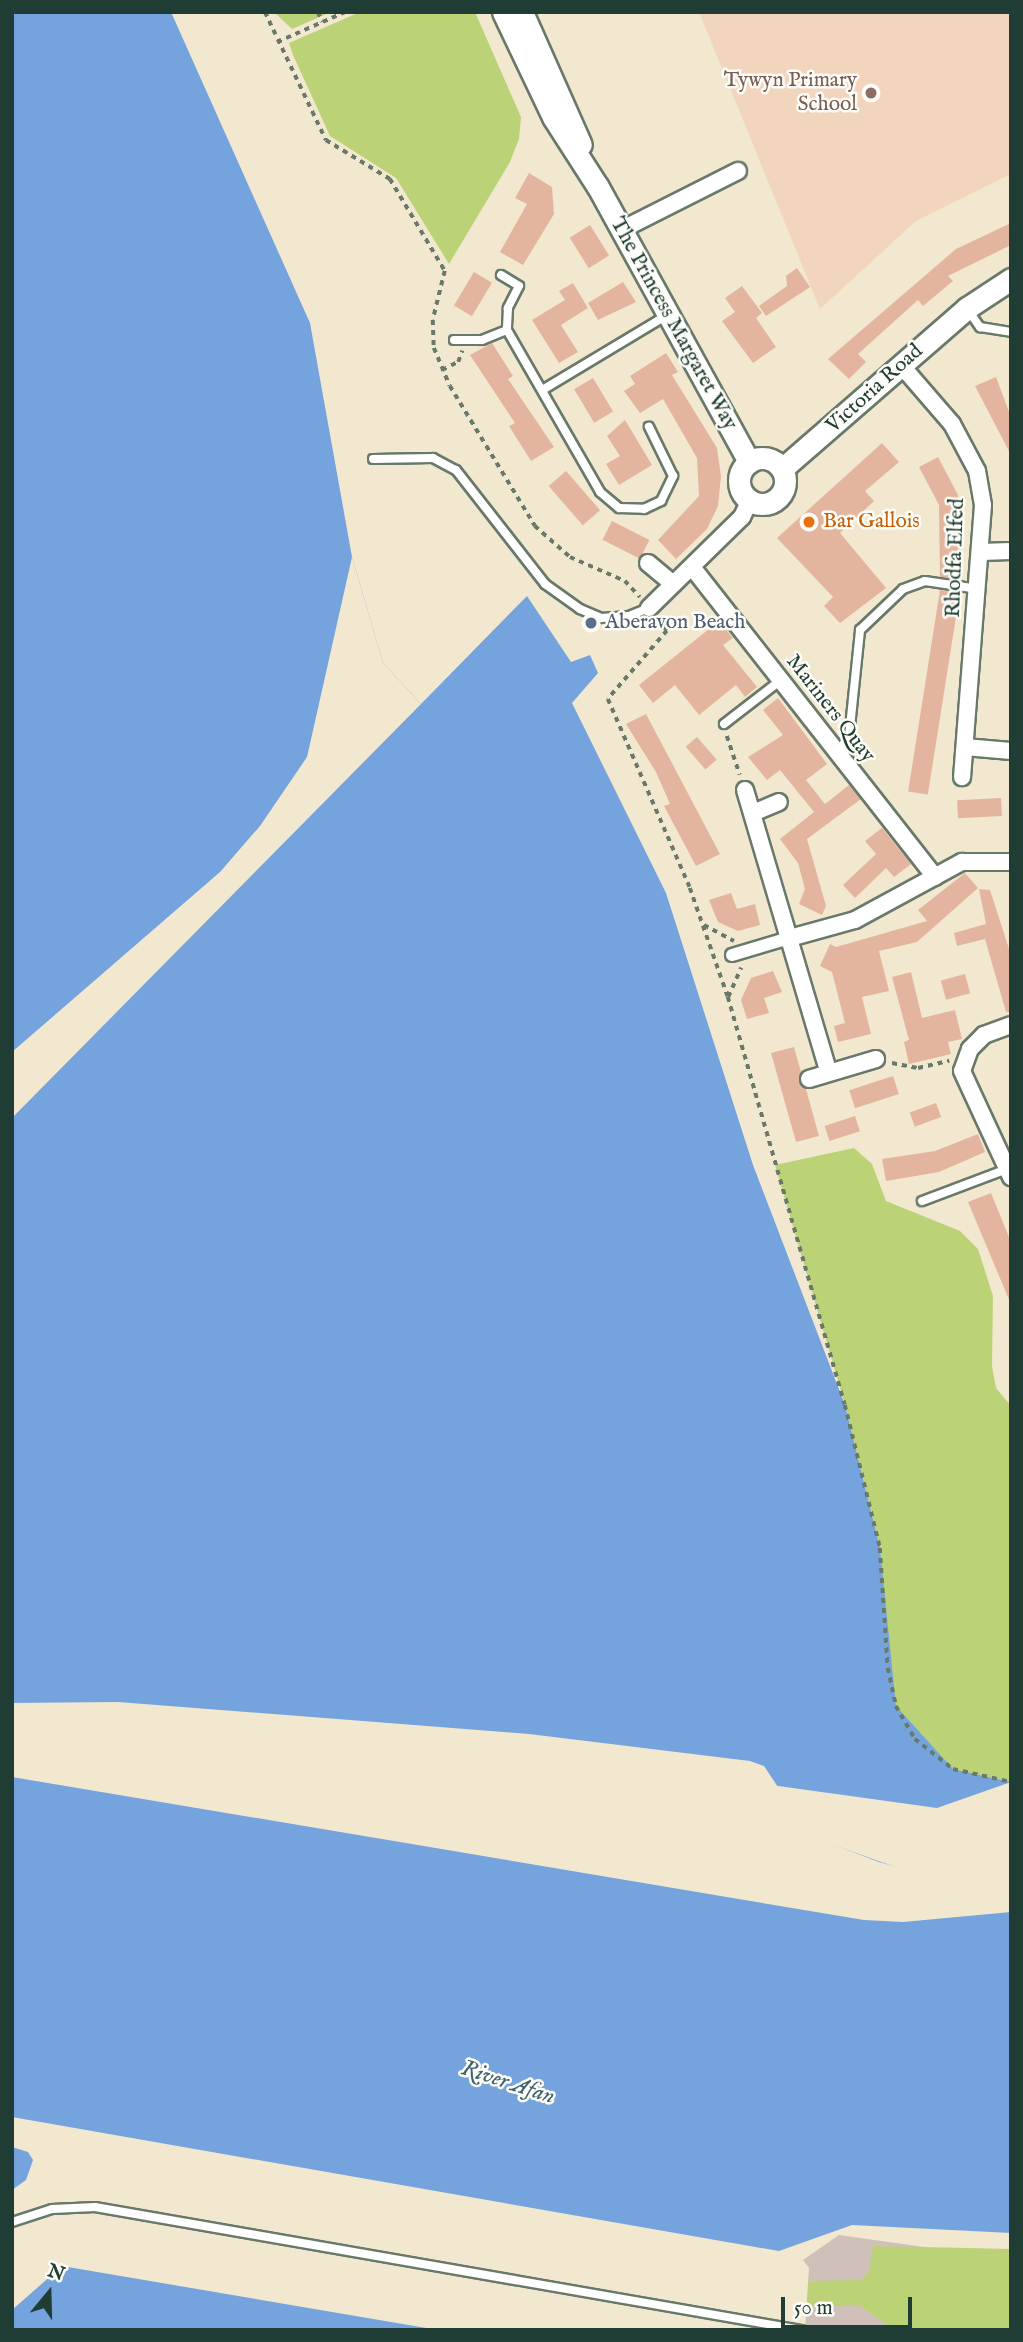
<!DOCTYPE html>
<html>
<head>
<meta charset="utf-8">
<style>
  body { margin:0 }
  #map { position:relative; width:1023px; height:2342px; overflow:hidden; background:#f1e8cf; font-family:"IM FELL English",serif }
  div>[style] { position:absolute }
  .built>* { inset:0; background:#f2d5bd }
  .industrial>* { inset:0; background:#cfc1ba }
  .green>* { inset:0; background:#bcd276 }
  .water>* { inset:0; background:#75a3de }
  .pier>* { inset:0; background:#f1e8cf }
  .building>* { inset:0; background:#e4b59e; transform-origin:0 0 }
  .path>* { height:3.5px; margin-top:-1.75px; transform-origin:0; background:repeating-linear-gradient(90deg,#68796a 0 5px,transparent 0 10px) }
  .roads { filter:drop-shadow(2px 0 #68796a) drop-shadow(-2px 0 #68796a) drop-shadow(0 2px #68796a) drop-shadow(0 -2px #68796a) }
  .service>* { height:8px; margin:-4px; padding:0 4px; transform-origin:4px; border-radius:4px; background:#fff }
  .pedestrian>* { height:12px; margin:-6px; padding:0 6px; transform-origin:6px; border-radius:6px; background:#fff }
  .minor>* { height:16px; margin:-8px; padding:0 8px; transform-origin:8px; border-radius:8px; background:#fff }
  .tertiary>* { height:21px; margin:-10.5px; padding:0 10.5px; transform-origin:10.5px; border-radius:10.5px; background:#fff }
  .tertiary>.ring { margin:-10.5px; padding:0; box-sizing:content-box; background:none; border:21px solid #fff; border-radius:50% }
  .dots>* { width:19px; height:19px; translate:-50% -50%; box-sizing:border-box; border:4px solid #fdfcf7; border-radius:50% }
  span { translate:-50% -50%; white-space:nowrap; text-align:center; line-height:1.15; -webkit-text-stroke:5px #fdfcf7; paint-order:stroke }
  .education-label { font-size:21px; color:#785e54 }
  .right { translate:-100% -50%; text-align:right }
  .street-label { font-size:21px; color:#1f3d34 }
  .food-label { font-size:21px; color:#c56008 }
  .left { translate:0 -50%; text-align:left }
  .service-label { font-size:21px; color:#4e5e75 }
  .water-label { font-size:23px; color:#3d6170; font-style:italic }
  .frame { position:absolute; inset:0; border:14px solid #1f3d34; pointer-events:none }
  .north { position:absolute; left:14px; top:2258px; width:70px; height:70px; -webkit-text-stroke:5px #fdfcf7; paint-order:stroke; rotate:19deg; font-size:19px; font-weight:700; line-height:28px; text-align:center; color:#1f3d34 }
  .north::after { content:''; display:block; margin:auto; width:24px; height:32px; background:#1f3d34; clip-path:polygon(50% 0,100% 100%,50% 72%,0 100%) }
  .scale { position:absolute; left:781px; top:2297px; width:131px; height:32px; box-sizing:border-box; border:4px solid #1f3d34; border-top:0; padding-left:9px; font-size:21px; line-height:24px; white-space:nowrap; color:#1f3d34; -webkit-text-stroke:5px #fdfcf7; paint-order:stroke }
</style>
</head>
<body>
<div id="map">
  <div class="built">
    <i style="clip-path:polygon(699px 12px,1011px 12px,1011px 174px,916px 221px,820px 309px)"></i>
  </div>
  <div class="industrial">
    <i style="clip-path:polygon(838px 2231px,951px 2248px,1011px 2330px,791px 2330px,798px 2259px)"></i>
  </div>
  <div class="green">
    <i style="clip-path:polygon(274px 12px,331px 12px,292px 29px)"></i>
    <i style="clip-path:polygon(360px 12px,475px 12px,521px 117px,519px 139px,510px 162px,449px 264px,396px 178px,330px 136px,293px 55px,289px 43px)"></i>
    <i style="clip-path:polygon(854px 1148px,872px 1164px,886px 1201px,960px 1231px,978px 1249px,993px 1296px,992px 1366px,996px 1388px,1011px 1406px,1011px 1782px,953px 1769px,915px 1739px,896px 1706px,888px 1668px,880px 1548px,845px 1405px,775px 1165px)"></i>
    <i style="clip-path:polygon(1011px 2200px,1011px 2330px,909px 2330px,889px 2326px,860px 2306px,805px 2306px,805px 2281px,862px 2280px,869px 2271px,873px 2246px,943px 2248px)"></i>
  </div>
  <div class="water">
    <i style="clip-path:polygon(12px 12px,171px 12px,310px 323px,352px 557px,383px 663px,421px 704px,527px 596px,571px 662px,590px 655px,598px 673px,572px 703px,666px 893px,753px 1165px,845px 1405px,880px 1548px,896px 1706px,953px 1769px,1011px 1782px,937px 1808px,669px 1771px,698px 1797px,935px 1881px,1011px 1877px,1011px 2245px,838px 2231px,799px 2259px,805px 2330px,12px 2330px)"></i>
  </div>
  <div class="pier">
    <i style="clip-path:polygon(352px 557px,383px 663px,421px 704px,12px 1118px,12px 1052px,220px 872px,260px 826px,307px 757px)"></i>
    <i style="clip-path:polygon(118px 1702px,529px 1734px,750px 1761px,764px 1766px,780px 1790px,679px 1776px,700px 1794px,879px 1862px,936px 1878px,1011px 1874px,1011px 1912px,903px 1922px,864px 1920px,12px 1777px,12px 1703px)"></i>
    <i style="clip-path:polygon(12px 2117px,779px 2251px,852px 2225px,1011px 2233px,1011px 2249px,924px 2247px,839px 2235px,803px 2260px,809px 2268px,805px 2330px,438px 2330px,62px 2266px,12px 2310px,12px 2190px,26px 2180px,33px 2160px,28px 2152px,12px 2147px)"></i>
  </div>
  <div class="building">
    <i style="clip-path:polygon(529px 173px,552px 187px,554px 214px,523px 265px,500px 252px,527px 204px,515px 198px)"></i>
    <i style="clip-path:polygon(1011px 223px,1011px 245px,948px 276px,953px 281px,923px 306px,918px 300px,858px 354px,866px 362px,849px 379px,828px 359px,956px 249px)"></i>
    <i style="left:590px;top:225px;width:36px;height:24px;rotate:58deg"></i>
    <i style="clip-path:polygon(797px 268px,810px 287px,766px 316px,759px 306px,787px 286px,786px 276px)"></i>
    <i style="left:474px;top:272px;width:21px;height:39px;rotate:31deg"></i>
    <i style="clip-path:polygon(623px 282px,636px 302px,598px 320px,588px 303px)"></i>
    <i style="clip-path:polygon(573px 283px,588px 308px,561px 325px,578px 352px,559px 363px,532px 320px,565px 300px,559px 291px)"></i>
    <i style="clip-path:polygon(742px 286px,762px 313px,756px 318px,776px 347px,753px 363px,722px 321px,735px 312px,725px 298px)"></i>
    <i style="clip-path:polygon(492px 343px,513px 376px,508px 379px,554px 447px,531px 461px,509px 426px,515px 423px,470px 355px)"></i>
    <i style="clip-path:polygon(666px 353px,678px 372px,672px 375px,717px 448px,721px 476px,718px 506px,707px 529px,676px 559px,658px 540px,699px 496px,697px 458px,663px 399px,640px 413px,624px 391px,635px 384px,630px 376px)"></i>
    <i style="clip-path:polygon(996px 377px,1011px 417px,1011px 455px,975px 386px)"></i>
    <i style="left:593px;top:378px;width:39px;height:22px;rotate:59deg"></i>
    <i style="clip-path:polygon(625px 420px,652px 465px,619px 485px,606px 464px,620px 456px,607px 436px)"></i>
    <i style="clip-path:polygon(882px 443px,899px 462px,865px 491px,874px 501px,840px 533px,886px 588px,840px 623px,824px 606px,833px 597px,777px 538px)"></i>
    <i style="clip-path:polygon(938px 457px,958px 495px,962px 543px,958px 579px,940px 577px,939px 505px,919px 467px)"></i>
    <i style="left:566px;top:471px;width:52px;height:23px;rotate:49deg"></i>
    <i style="left:612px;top:521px;width:42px;height:21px;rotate:27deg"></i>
    <i style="left:940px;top:590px;width:20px;height:204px;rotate:9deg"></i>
    <i style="clip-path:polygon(719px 621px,733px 638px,723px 645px,757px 687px,745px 697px,736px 685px,699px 715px,675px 685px,653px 703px,639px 685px)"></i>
    <i style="clip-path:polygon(778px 698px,827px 764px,806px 780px,825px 804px,849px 785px,861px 799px,807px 839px,826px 906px,822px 915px,799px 904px,805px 889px,798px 863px,780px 839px,814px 812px,780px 770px,767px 780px,748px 757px,783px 735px,763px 710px)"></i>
    <i style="clip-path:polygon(646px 714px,720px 854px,696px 866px,664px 806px,670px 804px,656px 772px,626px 724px)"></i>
    <i style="left:697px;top:737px;width:30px;height:15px;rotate:49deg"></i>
    <i style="left:1001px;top:798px;width:18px;height:44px;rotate:87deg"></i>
    <i style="clip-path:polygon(882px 828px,911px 864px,894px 877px,886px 868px,855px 898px,843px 885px,876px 854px,865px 841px)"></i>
    <i style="clip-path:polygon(965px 873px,978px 888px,917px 942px,879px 951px,889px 991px,862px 997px,871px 1034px,838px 1042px,834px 1026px,845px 1023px,832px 972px,820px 966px,830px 944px,836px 947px,927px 921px,918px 910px)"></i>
    <i style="clip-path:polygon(979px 889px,990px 890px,1011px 955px,1011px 1012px,1006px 1012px,985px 939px,957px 946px,954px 933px,986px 924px)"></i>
    <i style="clip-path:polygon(731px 893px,737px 909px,755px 904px,760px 925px,738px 931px,718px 922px,709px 900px)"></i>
    <i style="clip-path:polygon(773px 971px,782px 992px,764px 998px,769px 1013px,747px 1019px,741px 1000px,751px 978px)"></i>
    <i style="clip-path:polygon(911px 972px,922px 1018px,955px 1010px,962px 1039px,948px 1042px,951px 1054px,909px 1064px,904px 1042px,909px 1040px,892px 977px)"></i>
    <i style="left:965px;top:974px;width:20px;height:25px;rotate:75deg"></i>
    <i style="clip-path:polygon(794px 1047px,801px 1072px,799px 1081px,806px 1089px,819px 1136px,796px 1142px,771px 1053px)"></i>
    <i style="left:893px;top:1076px;width:19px;height:46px;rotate:72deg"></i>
    <i style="left:936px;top:1103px;width:15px;height:28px;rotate:70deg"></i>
    <i style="left:855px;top:1116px;width:16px;height:32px;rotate:72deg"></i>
    <i style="clip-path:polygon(978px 1134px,985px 1152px,939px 1172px,886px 1181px,882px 1159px,935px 1151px)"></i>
    <i style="clip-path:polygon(991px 1193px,1011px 1242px,1010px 1302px,968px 1202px)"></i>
  </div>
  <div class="path">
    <i style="left:265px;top:12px;width:142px;rotate:64.5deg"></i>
    <i style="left:326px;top:140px;width:75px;rotate:31.4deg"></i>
    <i style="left:390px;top:179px;width:107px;rotate:59.1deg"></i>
    <i style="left:445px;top:271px;width:50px;rotate:103.8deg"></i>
    <i style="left:433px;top:320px;width:28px;rotate:88deg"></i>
    <i style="left:434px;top:348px;width:41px;rotate:67.2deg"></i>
    <i style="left:450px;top:386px;width:164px;rotate:58.7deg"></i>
    <i style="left:535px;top:526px;width:47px;rotate:41.5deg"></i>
    <i style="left:570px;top:557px;width:60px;rotate:23.6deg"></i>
    <i style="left:625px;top:581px;width:22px;rotate:47deg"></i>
    <i style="left:318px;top:12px;width:11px;rotate:68deg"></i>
    <i style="left:277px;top:42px;width:74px;rotate:-23.8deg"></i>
    <i style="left:442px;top:370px;width:18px;rotate:-27deg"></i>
    <i style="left:458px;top:362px;width:12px;rotate:-70deg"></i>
    <i style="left:658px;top:619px;width:15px;rotate:53deg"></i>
    <i style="left:667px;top:631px;width:90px;rotate:130.9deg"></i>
    <i style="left:608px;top:699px;width:206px;rotate:66.5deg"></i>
    <i style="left:690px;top:888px;width:115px;rotate:70.8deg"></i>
    <i style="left:728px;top:997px;width:424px;rotate:74deg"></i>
    <i style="left:845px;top:1405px;width:147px;rotate:76.2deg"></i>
    <i style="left:880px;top:1548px;width:120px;rotate:86.2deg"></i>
    <i style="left:888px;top:1668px;width:39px;rotate:78deg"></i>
    <i style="left:896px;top:1706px;width:38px;rotate:60deg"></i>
    <i style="left:915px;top:1739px;width:48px;rotate:38.3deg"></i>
    <i style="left:953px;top:1769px;width:59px;rotate:12.6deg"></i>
    <i style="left:727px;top:736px;width:41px;rotate:71.6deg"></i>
    <i style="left:704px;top:925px;width:34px;rotate:28deg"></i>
    <i style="left:728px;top:997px;width:32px;rotate:-66deg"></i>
    <i style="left:892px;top:1063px;width:26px;rotate:11deg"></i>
    <i style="left:918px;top:1068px;width:32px;rotate:-13deg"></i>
  </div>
  <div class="roads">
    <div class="service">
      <i style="left:501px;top:275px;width:21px;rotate:31deg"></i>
      <i style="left:519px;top:286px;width:25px;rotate:117deg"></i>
      <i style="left:508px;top:308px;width:22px;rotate:93deg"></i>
      <i style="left:507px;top:330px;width:187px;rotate:60.1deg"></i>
      <i style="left:600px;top:492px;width:25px;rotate:40deg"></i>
      <i style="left:619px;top:508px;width:25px;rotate:2deg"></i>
      <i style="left:644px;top:509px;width:19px;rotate:-25deg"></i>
      <i style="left:661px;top:501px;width:28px;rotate:-64deg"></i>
      <i style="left:673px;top:476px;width:55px;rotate:-116.1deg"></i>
      <i style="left:968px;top:310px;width:21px;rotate:55deg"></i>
      <i style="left:980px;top:327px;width:31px;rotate:9deg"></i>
      <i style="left:454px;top:340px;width:28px"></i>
      <i style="left:482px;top:340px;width:27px;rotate:-22deg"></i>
      <i style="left:544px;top:389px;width:144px;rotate:-31deg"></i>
      <i style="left:373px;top:459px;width:60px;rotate:-1deg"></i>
      <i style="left:433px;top:458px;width:26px;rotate:28deg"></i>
      <i style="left:456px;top:470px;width:145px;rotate:52deg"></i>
      <i style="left:545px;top:584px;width:43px;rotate:35.5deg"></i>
      <i style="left:580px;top:609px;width:23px;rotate:23deg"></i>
      <i style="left:601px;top:618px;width:28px;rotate:-4deg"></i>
      <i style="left:629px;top:616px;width:22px;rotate:-22deg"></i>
      <i style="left:724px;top:724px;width:72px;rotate:-37.7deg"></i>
      <i style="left:838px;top:751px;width:18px;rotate:-52deg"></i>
      <i style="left:849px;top:737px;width:108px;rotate:-84.1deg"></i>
      <i style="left:860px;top:630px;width:59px;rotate:-43.6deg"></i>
      <i style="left:903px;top:589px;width:23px;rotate:-20deg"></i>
      <i style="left:925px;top:581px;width:54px;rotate:8.6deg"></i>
      <i style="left:922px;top:1201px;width:91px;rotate:-20.6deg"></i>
      <i style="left:12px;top:2222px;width:42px;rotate:-18deg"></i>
      <i style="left:52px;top:2209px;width:43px;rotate:-2.7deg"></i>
      <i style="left:95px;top:2207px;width:718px;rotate:9.87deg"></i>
    </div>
    <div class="pedestrian">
      <i style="left:732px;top:955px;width:56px;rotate:-16.5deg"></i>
    </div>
    <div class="minor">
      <i style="left:621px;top:230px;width:131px;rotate:-26.8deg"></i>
      <i style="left:901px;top:365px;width:78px;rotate:49.2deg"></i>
      <i style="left:952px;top:424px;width:53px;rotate:62deg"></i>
      <i style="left:977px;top:471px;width:35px;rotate:80deg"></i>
      <i style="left:983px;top:505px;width:273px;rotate:94.4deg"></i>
      <i style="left:981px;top:552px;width:30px;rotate:-2deg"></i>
      <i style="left:648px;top:563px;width:33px;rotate:40deg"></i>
      <i style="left:692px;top:567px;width:394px;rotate:51.9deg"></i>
      <i style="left:649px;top:608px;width:130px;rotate:-44.4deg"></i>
      <i style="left:742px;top:517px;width:17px;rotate:-65deg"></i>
      <i style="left:965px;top:747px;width:46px;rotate:5deg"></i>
      <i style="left:745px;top:790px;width:293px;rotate:73.5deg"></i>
      <i style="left:753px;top:813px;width:28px;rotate:-23deg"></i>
      <i style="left:786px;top:939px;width:72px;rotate:-15.4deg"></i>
      <i style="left:855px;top:920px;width:122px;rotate:-28.5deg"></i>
      <i style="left:962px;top:862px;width:49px"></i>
      <i style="left:1011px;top:1025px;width:29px;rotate:160deg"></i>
      <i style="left:984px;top:1035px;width:20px;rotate:135deg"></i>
      <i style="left:970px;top:1049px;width:23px;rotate:110deg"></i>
      <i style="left:962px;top:1071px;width:117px;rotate:65.2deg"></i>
      <i style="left:809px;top:1079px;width:70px;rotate:-16.6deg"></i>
    </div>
    <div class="tertiary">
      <i style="left:503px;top:12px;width:116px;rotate:64.5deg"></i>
      <i style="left:553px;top:117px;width:83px;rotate:57.3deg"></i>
      <i style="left:598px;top:187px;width:314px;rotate:61.2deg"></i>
      <i style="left:522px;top:12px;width:145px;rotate:66.1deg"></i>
      <i class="ring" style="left:739px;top:458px;width:25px;height:25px"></i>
      <i style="left:783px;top:468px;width:244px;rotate:-41deg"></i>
      <i style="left:967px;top:308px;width:53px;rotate:-33.4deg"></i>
    </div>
  </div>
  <div class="dots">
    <i style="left:871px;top:93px;background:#8d6e63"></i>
    <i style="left:809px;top:522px;background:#e8710a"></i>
    <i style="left:591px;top:623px;background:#5c6f8a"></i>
  </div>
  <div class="education-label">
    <span class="right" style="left:857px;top:93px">Tywyn Primary<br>School</span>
  </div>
  <div class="street-label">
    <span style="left:673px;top:324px;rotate:61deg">The Princess Margaret Way</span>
    <span style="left:875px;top:389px;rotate:-42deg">Victoria Road</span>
    <span style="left:956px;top:558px;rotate:-88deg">Rhodfa Elfed</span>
    <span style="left:830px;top:709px;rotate:52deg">Mariners Quay</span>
  </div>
  <div class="food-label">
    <span class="left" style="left:823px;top:522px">Bar Gallois</span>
  </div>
  <div class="service-label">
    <span class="left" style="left:605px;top:623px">Aberavon Beach</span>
  </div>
  <div class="water-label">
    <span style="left:508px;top:2083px;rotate:18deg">River Afan</span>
  </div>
  <div class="frame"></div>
  <div class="north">N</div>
  <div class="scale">50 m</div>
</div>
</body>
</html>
